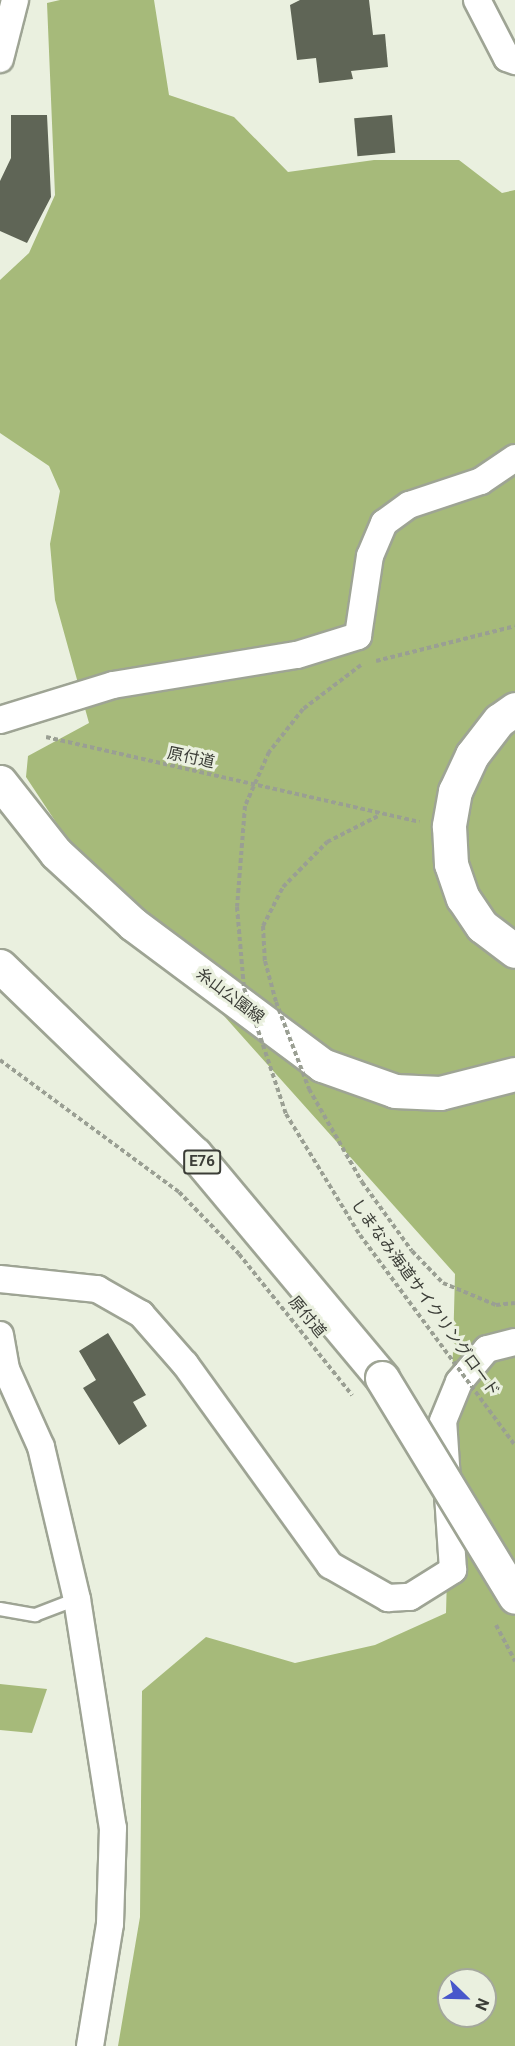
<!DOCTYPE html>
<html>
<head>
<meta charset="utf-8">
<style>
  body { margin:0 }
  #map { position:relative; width:515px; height:2046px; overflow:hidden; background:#eaf0df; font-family:Roboto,"Noto Sans JP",sans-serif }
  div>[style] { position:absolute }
  .forest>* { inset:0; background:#a6ba7a }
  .building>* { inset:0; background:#5f6556; transform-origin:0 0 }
  .path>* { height:4px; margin-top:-2px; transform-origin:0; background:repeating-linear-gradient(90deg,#9a9f93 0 4.5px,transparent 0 7.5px) }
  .roads { filter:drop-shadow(2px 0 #9ea494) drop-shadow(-2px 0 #9ea494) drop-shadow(0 2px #9ea494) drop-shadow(0 -2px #9ea494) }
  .lane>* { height:12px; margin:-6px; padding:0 6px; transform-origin:6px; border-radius:6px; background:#fff }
  .street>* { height:26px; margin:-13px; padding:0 13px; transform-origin:13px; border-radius:13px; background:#fff }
  .secondary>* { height:33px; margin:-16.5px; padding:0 16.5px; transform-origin:16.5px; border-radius:16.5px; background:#fff }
  .highway>* { height:33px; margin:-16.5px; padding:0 16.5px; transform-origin:16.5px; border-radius:16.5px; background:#fff }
  .path-bridge>* { height:4px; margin-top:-2px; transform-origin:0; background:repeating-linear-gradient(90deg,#9a9f93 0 4.5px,transparent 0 7.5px) }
  .bridges { filter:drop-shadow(2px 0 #9ea494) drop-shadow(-2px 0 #9ea494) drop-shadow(0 2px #9ea494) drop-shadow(0 -2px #9ea494) }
  .highway-bridge>* { height:33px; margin:-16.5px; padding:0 16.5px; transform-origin:16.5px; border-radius:16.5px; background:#fff }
  span { translate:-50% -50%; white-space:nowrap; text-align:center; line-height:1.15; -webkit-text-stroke:6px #eaf0df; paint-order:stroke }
  .shield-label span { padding:2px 4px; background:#eaf0df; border:2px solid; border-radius:4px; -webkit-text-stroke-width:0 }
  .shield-label { font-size:15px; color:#3b3d37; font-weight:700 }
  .street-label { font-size:16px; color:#3b3d37 }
  .north { position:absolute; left:437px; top:1968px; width:60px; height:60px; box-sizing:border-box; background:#eaf0df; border:2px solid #a4a89c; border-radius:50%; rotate:113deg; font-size:16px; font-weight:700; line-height:24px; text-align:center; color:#3b3d37 }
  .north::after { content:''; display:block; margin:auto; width:21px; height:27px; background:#4857cb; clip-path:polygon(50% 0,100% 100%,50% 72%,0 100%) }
</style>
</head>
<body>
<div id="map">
  <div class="forest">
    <i style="clip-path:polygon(evenodd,60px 0,154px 0,169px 95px,234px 117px,288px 172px,374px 160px,459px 160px,502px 193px,515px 190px,515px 2046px,118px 2046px,140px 1917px,142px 1691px,206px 1637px,295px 1663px,375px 1645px,446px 1613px,455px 1274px,71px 845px,26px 777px,28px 756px,89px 723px,55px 600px,50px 544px,60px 491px,49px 466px,0 433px,0 280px,29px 253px,55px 195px,47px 3px,60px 0,449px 1980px,485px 1980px,485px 2016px,449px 2016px,449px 1980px)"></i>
    <i style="clip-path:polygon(0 1684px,47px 1689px,32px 1733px,0 1730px)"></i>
  </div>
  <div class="building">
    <i style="clip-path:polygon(300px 0,369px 0,373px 35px,385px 34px,388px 67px,351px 71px,353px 79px,319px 83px,316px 58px,297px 60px,290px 5px)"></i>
    <i style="clip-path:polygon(11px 115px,47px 115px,51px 197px,27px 243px,0 231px,0 181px,11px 158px)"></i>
    <i style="left:392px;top:115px;width:38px;height:38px;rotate:85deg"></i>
    <i style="clip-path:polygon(108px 1333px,146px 1395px,133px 1402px,147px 1426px,119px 1445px,83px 1388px,96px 1380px,79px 1351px)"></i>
  </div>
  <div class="path">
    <i style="left:376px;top:661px;width:143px;rotate:-14.1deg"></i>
    <i style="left:46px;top:737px;width:383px;rotate:12.8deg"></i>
    <i style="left:263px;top:926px;width:44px;rotate:-62.9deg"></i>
    <i style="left:283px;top:887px;width:63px;rotate:-45.6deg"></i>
    <i style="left:327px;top:842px;width:57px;rotate:-27deg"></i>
    <i style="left:0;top:1060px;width:222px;rotate:36.4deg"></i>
    <i style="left:362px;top:1182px;width:85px;rotate:54.1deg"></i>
    <i style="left:412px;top:1251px;width:45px;rotate:45.9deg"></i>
    <i style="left:443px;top:1283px;width:57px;rotate:22.5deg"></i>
    <i style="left:496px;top:1305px;width:19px;rotate:-6deg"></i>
  </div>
  <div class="roads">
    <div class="lane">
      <i style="left:0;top:1609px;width:36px;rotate:10deg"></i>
      <i style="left:35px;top:1615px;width:45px;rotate:-20.9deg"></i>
    </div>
    <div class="street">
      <i style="left:477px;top:0;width:65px;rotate:62.7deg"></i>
      <i style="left:507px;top:58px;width:9px;rotate:21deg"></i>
      <i style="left:0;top:59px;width:61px;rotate:-75.7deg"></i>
      <i style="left:0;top:720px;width:118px;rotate:-17.2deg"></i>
      <i style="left:113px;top:685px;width:186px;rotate:-9.3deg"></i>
      <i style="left:297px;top:655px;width:64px;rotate:-17.3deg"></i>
      <i style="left:358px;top:636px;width:81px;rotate:-81.5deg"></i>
      <i style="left:370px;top:556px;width:36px;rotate:-67deg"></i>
      <i style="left:384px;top:523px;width:31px;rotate:-36deg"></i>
      <i style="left:409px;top:505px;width:76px;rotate:-18.4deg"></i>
      <i style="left:481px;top:481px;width:41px;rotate:-34.1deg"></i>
      <i style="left:0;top:1279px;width:98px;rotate:5.9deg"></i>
      <i style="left:97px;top:1289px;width:51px;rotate:29.6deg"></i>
      <i style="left:141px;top:1314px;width:67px;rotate:48.7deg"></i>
      <i style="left:185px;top:1364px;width:248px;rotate:54.2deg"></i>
      <i style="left:330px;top:1565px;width:67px;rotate:29.6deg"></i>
      <i style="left:388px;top:1598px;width:22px;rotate:-3deg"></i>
      <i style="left:410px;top:1597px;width:51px;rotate:-32.1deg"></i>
      <i style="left:453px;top:1570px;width:149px;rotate:-93.8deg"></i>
      <i style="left:443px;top:1421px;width:42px;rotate:-67.7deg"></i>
      <i style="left:459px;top:1382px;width:43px;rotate:-49.7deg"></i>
      <i style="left:487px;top:1349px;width:29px;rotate:-14deg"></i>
      <i style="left:0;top:1335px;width:35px;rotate:80deg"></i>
      <i style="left:6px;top:1369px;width:85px;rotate:65.8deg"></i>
      <i style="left:41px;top:1447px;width:156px;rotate:76.7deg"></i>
      <i style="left:77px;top:1599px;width:232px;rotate:81.1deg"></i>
      <i style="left:113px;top:1828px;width:96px;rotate:91.8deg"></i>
      <i style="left:110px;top:1924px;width:124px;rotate:99.3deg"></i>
    </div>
    <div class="secondary">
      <i style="left:515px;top:709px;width:19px;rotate:145deg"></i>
      <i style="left:499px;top:720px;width:44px;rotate:127.6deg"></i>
      <i style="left:472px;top:755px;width:40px;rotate:115deg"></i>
      <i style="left:455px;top:791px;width:36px;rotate:100deg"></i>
      <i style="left:449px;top:826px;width:38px;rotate:87deg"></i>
      <i style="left:451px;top:864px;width:36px;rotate:71deg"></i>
      <i style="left:463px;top:898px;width:34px;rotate:56deg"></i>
      <i style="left:482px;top:926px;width:41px;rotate:37.1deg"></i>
      <i style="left:0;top:782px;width:90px;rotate:51.7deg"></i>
      <i style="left:56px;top:853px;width:105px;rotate:42.7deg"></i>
      <i style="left:133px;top:924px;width:236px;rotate:36.7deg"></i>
      <i style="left:322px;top:1065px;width:77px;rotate:19.6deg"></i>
      <i style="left:395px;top:1091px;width:45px;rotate:2.5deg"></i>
      <i style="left:440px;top:1093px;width:77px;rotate:-14.2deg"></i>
    </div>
    <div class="highway">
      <i style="left:0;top:966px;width:271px;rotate:44deg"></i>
      <i style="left:195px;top:1154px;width:292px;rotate:50.1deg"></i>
    </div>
  </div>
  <div class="path-bridge">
    <i style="left:361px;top:665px;width:73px;rotate:142.8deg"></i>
    <i style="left:303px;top:709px;width:55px;rotate:128.3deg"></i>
    <i style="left:269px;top:752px;width:59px;rotate:114deg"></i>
    <i style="left:245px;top:806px;width:101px;rotate:94.5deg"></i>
    <i style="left:237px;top:907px;width:81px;rotate:85.1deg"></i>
    <i style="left:244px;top:988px;width:133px;rotate:71.6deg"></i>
    <i style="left:286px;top:1114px;width:142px;rotate:58.6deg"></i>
    <i style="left:360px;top:1235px;width:261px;rotate:53.6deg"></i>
    <i style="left:263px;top:926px;width:35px;rotate:87deg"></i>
    <i style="left:265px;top:961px;width:42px;rotate:75deg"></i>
    <i style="left:276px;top:1002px;width:93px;rotate:69.2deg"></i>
    <i style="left:309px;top:1089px;width:107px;rotate:60.3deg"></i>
    <i style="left:179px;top:1192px;width:86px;rotate:45.9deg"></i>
    <i style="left:239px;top:1254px;width:181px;rotate:51.3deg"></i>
    <i style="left:496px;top:1625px;width:41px;rotate:62.2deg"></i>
  </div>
  <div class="bridges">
    <div class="highway-bridge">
      <i style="left:382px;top:1378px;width:256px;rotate:58.7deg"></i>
    </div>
  </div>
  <div class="shield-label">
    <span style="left:202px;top:1162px">E76</span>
  </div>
  <div class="street-label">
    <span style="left:191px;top:758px;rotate:12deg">原付道</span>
    <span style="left:230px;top:996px;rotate:37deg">糸山公園線</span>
    <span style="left:425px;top:1298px;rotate:54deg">しまなみ海道サイクリングロード</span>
    <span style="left:307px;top:1317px;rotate:50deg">原付道</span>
  </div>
  <div class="north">N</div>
</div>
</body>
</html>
